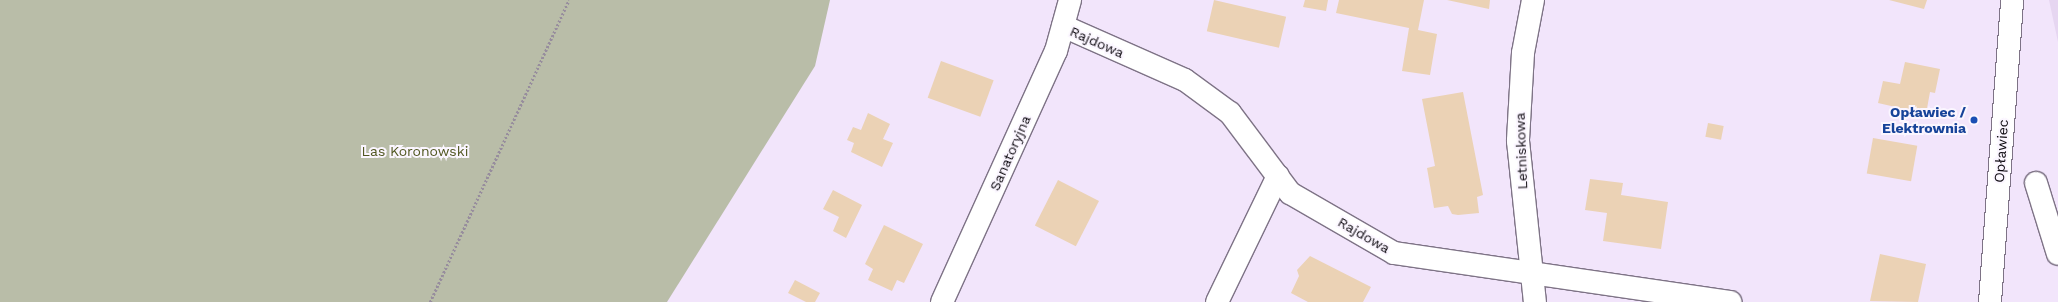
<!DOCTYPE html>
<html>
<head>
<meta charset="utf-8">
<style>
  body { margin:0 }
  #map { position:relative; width:2058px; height:302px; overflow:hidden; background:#f2e5fb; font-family:"Work Sans",sans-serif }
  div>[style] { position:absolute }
  .built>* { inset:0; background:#e6d6f1 }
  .green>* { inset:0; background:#b9bda8 }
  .building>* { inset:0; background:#ebd2b5; transform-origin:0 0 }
  .path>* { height:2.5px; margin-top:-1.25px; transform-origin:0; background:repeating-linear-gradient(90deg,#978d9d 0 2px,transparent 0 4px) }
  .roads { filter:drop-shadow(1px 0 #7e7386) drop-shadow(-1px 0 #7e7386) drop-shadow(0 1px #7e7386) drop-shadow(0 -1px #7e7386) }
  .minor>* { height:22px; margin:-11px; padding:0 11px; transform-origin:11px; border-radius:11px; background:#fff }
  .dots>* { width:11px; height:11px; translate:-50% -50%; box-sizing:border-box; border:2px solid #fbf6ff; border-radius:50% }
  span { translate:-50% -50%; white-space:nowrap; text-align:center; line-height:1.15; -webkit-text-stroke:4px #fbf6ff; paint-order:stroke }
  .street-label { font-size:14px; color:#0f0b12 }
  .transit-label { font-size:14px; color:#164399; font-weight:700 }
  .right { translate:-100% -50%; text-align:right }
  .park-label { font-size:14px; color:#515721 }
</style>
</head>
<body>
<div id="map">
  <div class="built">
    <i style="clip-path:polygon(2049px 0,2058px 0,2058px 42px)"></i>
  </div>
  <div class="green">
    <i style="clip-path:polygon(0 0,830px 0,815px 66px,667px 302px,0 302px)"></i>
  </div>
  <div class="building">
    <i style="left:1214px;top:0;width:74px;height:32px;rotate:13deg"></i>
    <i style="clip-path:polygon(1305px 0,1328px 0,1326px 11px,1303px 7px)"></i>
    <i style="clip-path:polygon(1339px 0,1424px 0,1418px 30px,1437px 34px,1430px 75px,1402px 71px,1409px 28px,1336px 13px)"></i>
    <i style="clip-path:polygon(1447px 0,1490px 0,1489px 9px)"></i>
    <i style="clip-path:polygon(1889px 0,1927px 0,1924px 9px)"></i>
    <i style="left:941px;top:61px;width:56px;height:39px;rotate:20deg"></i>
    <i style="clip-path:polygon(1905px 62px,1940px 69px,1935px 93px,1930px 92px,1926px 114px,1878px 103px,1883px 81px,1900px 84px)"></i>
    <i style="clip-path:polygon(1463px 92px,1483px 195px,1477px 197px,1479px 213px,1458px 215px,1452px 214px,1448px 206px,1434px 208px,1427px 168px,1435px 166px,1422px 99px)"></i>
    <i style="clip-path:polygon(868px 113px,890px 124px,883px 139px,893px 143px,882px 167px,851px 152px,854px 143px,847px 140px,853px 127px,861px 130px)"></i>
    <i style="left:1708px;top:123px;width:16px;height:14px;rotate:11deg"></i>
    <i style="left:1873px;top:138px;width:45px;height:36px;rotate:10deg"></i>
    <i style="clip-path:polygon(1590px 179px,1623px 183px,1621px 195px,1668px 202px,1661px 249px,1603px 241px,1607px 213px,1585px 210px)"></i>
    <i style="left:1058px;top:180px;width:46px;height:51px;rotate:27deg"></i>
    <i style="clip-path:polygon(833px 190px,862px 205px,846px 238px,833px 231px,839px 217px,823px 209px)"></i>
    <i style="clip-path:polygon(884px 225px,923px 244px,904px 283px,897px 280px,892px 291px,868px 280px,873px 269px,865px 264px)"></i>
    <i style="clip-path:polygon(1880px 254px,1926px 264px,1918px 302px,1870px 301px)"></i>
    <i style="clip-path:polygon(1310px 256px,1371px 287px,1363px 302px,1308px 302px,1291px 293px,1299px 276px,1297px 270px)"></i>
    <i style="clip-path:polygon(795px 280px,820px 293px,815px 302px,806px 302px,788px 293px)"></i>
  </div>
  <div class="path">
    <i style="left:430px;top:302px;width:332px;rotate:-65.3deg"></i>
  </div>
  <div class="roads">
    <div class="minor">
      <i style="left:1533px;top:0;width:54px;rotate:100.7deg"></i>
      <i style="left:1523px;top:53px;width:88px;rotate:93.3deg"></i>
      <i style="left:1518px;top:141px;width:162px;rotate:84deg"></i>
      <i style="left:1063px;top:26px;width:133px;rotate:23.9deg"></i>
      <i style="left:1185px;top:80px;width:56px;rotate:36.3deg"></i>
      <i style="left:1230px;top:113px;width:100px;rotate:53.1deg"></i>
      <i style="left:1290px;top:193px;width:120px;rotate:30deg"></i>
      <i style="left:1394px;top:253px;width:340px;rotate:8.3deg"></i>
      <i style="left:2036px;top:183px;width:74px;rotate:72.8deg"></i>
      <i style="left:942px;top:302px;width:276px;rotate:-65.6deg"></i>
      <i style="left:1056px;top:51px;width:53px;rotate:-74.6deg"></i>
      <i style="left:1217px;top:302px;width:140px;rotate:-64.2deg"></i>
      <i style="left:1990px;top:302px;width:303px;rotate:-85.8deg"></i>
    </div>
  </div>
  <div class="dots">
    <i style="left:1974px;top:120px;background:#1a4fb4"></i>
  </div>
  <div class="street-label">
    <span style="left:1097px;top:42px;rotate:24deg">Rajdowa</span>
    <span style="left:1521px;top:151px;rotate:-92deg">Letniskowa</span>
    <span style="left:2001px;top:151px;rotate:-86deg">Opławiec</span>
    <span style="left:1010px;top:153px;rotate:-66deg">Sanatoryjna</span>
    <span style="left:1364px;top:235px;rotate:30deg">Rajdowa</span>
  </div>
  <div class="transit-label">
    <span class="right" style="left:1966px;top:120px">Opławiec /<br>Elektrownia</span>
  </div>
  <div class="park-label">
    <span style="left:415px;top:151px">Las Koronowski</span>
  </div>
</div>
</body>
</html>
